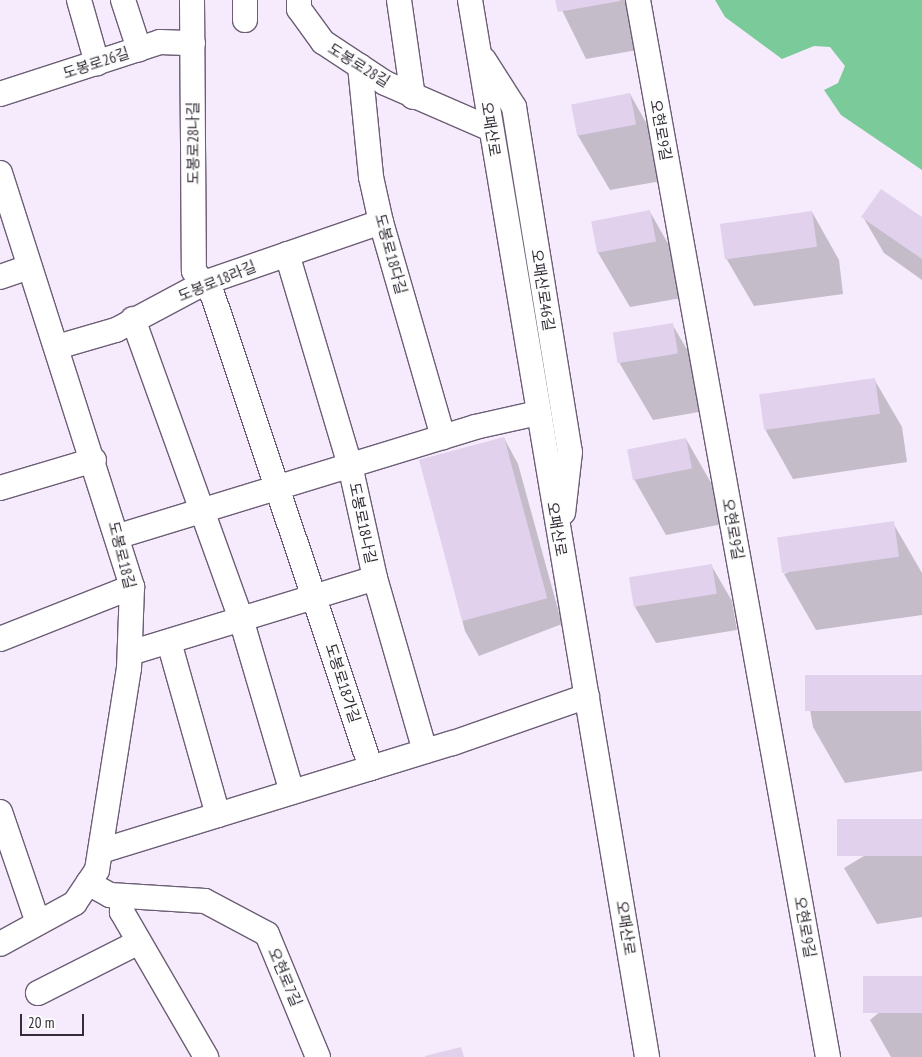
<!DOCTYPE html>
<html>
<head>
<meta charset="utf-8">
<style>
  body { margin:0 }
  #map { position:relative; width:922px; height:1057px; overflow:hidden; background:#f5ebfc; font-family:"PT Sans Narrow","Noto Sans KR",sans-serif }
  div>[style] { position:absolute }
  .forest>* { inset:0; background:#7bca99 }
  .shadow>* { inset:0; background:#0003 }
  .building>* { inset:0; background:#e1d1ed; transform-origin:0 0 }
  .roads { filter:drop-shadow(1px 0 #6c5e76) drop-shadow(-1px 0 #6c5e76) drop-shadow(0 1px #6c5e76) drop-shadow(0 -1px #6c5e76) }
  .minor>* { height:24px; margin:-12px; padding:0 12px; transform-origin:12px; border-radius:12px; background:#fff }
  span { translate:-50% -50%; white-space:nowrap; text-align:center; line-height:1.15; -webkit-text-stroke:5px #fdfdfd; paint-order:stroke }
  .street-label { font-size:15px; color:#322c36 }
  .scale { position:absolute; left:20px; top:1014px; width:64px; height:22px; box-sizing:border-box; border:2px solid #322c36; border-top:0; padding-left:6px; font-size:15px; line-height:18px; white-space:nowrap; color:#322c36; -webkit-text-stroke:4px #fdfdfd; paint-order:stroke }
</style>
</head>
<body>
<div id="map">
  <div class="forest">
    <i style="clip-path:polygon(715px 0,922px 0,922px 170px,841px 115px,824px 90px,838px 83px,845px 66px,830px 47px,814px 46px,782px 59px,725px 17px)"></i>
  </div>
  <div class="shadow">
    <i style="clip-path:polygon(557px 0,627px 0,643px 49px,586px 59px)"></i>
    <i style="clip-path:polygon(630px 94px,662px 151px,667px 180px,610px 190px,577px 134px)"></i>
    <i style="clip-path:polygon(650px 212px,682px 268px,687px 297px,630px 307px,597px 251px)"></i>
    <i style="clip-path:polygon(812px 212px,839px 260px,843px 294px,754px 306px,726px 258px,722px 224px)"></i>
    <i style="clip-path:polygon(863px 217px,922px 219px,922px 280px,884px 253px)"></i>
    <i style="clip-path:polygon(672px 324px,705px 380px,710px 410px,653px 420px,620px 364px,615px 334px)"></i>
    <i style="clip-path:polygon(874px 379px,902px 427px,907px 462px,793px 479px,766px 431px,760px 396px)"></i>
    <i style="clip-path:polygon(504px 438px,518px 464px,562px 624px,479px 656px,465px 631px,422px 464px)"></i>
    <i style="clip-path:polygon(686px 439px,718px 495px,723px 524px,666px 535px,634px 479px)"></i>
    <i style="clip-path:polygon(893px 523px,922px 573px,922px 615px,816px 630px,784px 574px)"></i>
    <i style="clip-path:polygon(711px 565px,732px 601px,737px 630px,656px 643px,635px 607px)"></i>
    <i style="clip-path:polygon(921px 675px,922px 771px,845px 783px,813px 727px,807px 692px)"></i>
    <i style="clip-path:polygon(922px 821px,922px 917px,877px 924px,844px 868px)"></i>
    <i style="clip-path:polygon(922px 977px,922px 1057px,891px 1057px,870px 1020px)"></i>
  </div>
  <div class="building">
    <i style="clip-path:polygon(555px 0,620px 0,620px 1px,558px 12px)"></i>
    <i style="left:630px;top:93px;width:32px;height:60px;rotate:79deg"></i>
    <i style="clip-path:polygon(881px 189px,922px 217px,922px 259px,861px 217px)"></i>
    <i style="left:650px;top:210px;width:32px;height:60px;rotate:79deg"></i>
    <i style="left:812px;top:211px;width:36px;height:93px;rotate:82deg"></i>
    <i style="left:673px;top:323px;width:31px;height:61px;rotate:81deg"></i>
    <i style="left:875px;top:378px;width:36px;height:117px;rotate:82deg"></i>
    <i style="left:504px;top:437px;width:167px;height:88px;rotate:75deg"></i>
    <i style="left:686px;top:438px;width:31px;height:60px;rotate:79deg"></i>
    <i style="left:894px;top:521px;width:36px;height:118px;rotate:82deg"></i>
    <i style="left:712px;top:564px;width:30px;height:84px;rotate:81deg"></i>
    <i style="left:922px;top:675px;width:36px;height:117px;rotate:90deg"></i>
    <i style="left:922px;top:819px;width:37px;height:85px;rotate:90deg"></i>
    <i style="left:922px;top:976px;width:37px;height:59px;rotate:90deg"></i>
    <i style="clip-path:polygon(461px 1047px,464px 1057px,425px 1057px,425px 1056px)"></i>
  </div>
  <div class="roads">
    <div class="minor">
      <i style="left:79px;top:0;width:66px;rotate:74.1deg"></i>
      <i style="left:123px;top:0;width:52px;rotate:71.9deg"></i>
      <i style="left:192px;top:0;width:271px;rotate:89.6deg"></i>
      <i style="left:194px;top:271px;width:28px;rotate:51deg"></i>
      <i style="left:212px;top:293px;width:501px;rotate:71.49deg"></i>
      <i style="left:299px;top:0;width:9px;rotate:90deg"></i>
      <i style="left:299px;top:9px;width:41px;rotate:54deg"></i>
      <i style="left:323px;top:42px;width:74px;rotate:33.5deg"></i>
      <i style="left:385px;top:83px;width:116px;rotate:23.5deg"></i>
      <i style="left:399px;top:0;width:98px;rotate:81.8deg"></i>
      <i style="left:470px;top:0;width:1072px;rotate:80.49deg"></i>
      <i style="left:638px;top:0;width:1074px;rotate:79.81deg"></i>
      <i style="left:245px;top:20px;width:20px;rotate:-90deg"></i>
      <i style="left:484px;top:60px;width:56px;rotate:57.4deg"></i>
      <i style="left:514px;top:107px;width:350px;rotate:80.8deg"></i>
      <i style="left:570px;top:452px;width:61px;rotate:96.5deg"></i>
      <i style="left:360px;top:66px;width:112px;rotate:84.3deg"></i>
      <i style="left:371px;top:177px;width:46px;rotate:77.5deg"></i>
      <i style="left:381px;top:222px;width:224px;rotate:73.9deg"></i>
      <i style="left:0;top:94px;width:168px;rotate:-18deg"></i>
      <i style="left:160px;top:42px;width:33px;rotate:2deg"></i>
      <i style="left:0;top:173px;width:435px;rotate:72.3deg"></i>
      <i style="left:132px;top:587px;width:81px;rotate:92.1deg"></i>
      <i style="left:129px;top:668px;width:205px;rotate:99deg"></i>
      <i style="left:97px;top:870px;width:40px;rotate:124deg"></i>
      <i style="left:75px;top:903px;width:85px;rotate:151.3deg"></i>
      <i style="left:287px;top:254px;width:220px;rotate:73.4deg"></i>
      <i style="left:350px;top:465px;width:116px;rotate:77.5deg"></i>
      <i style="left:375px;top:578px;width:180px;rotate:73.9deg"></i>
      <i style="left:0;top:277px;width:31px;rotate:-19deg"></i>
      <i style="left:133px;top:319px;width:319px;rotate:70.2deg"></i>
      <i style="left:241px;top:619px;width:180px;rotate:73.6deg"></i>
      <i style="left:57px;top:347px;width:61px;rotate:-16.1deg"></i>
      <i style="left:116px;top:330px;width:100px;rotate:-28.1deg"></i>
      <i style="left:204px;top:283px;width:187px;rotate:-19deg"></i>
      <i style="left:0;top:488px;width:98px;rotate:-16.6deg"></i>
      <i style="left:119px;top:536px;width:372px;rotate:-17deg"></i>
      <i style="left:475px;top:427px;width:65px;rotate:-12.5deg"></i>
      <i style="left:0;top:639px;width:142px;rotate:-21.5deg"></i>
      <i style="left:169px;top:642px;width:180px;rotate:74.2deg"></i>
      <i style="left:130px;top:653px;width:256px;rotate:-17deg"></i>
      <i style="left:0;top:812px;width:117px;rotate:71.1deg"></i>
      <i style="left:101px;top:851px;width:368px;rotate:-17.1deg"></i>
      <i style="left:453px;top:743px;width:142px;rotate:-19.3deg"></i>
      <i style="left:88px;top:883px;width:25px;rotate:29deg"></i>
      <i style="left:110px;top:895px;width:95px;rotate:3.6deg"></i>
      <i style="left:205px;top:901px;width:70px;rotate:28deg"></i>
      <i style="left:267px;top:934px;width:133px;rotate:67.5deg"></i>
      <i style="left:123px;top:896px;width:16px;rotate:94deg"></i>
      <i style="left:122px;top:912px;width:168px;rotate:59.9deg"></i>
      <i style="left:38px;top:993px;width:113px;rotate:-26.8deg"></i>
    </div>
  </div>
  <div class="street-label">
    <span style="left:96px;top:63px;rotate:-18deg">도봉로26길</span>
    <span style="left:359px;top:65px;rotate:32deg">도봉로28길</span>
    <span style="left:491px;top:129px;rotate:81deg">오패산로</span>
    <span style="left:661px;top:130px;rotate:80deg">오현로9길</span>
    <span style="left:193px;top:143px;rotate:-90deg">도봉로28나길</span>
    <span style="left:391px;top:254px;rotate:75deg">도봉로18다길</span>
    <span style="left:217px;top:281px;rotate:-22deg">도봉로18라길</span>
    <span style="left:543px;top:290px;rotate:81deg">오패산로46길</span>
    <span style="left:363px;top:523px;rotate:78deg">도봉로18나길</span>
    <span style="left:557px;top:529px;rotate:80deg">오패산로</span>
    <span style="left:733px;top:529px;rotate:80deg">오현로9길</span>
    <span style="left:122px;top:555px;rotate:76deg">도봉로18길</span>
    <span style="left:343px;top:683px;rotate:72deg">도봉로18가길</span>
    <span style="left:805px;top:927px;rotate:80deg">오현로9길</span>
    <span style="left:626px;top:928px;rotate:81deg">오패산로</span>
    <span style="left:285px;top:977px;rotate:67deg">오현로7길</span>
  </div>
  <div class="scale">20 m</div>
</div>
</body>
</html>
